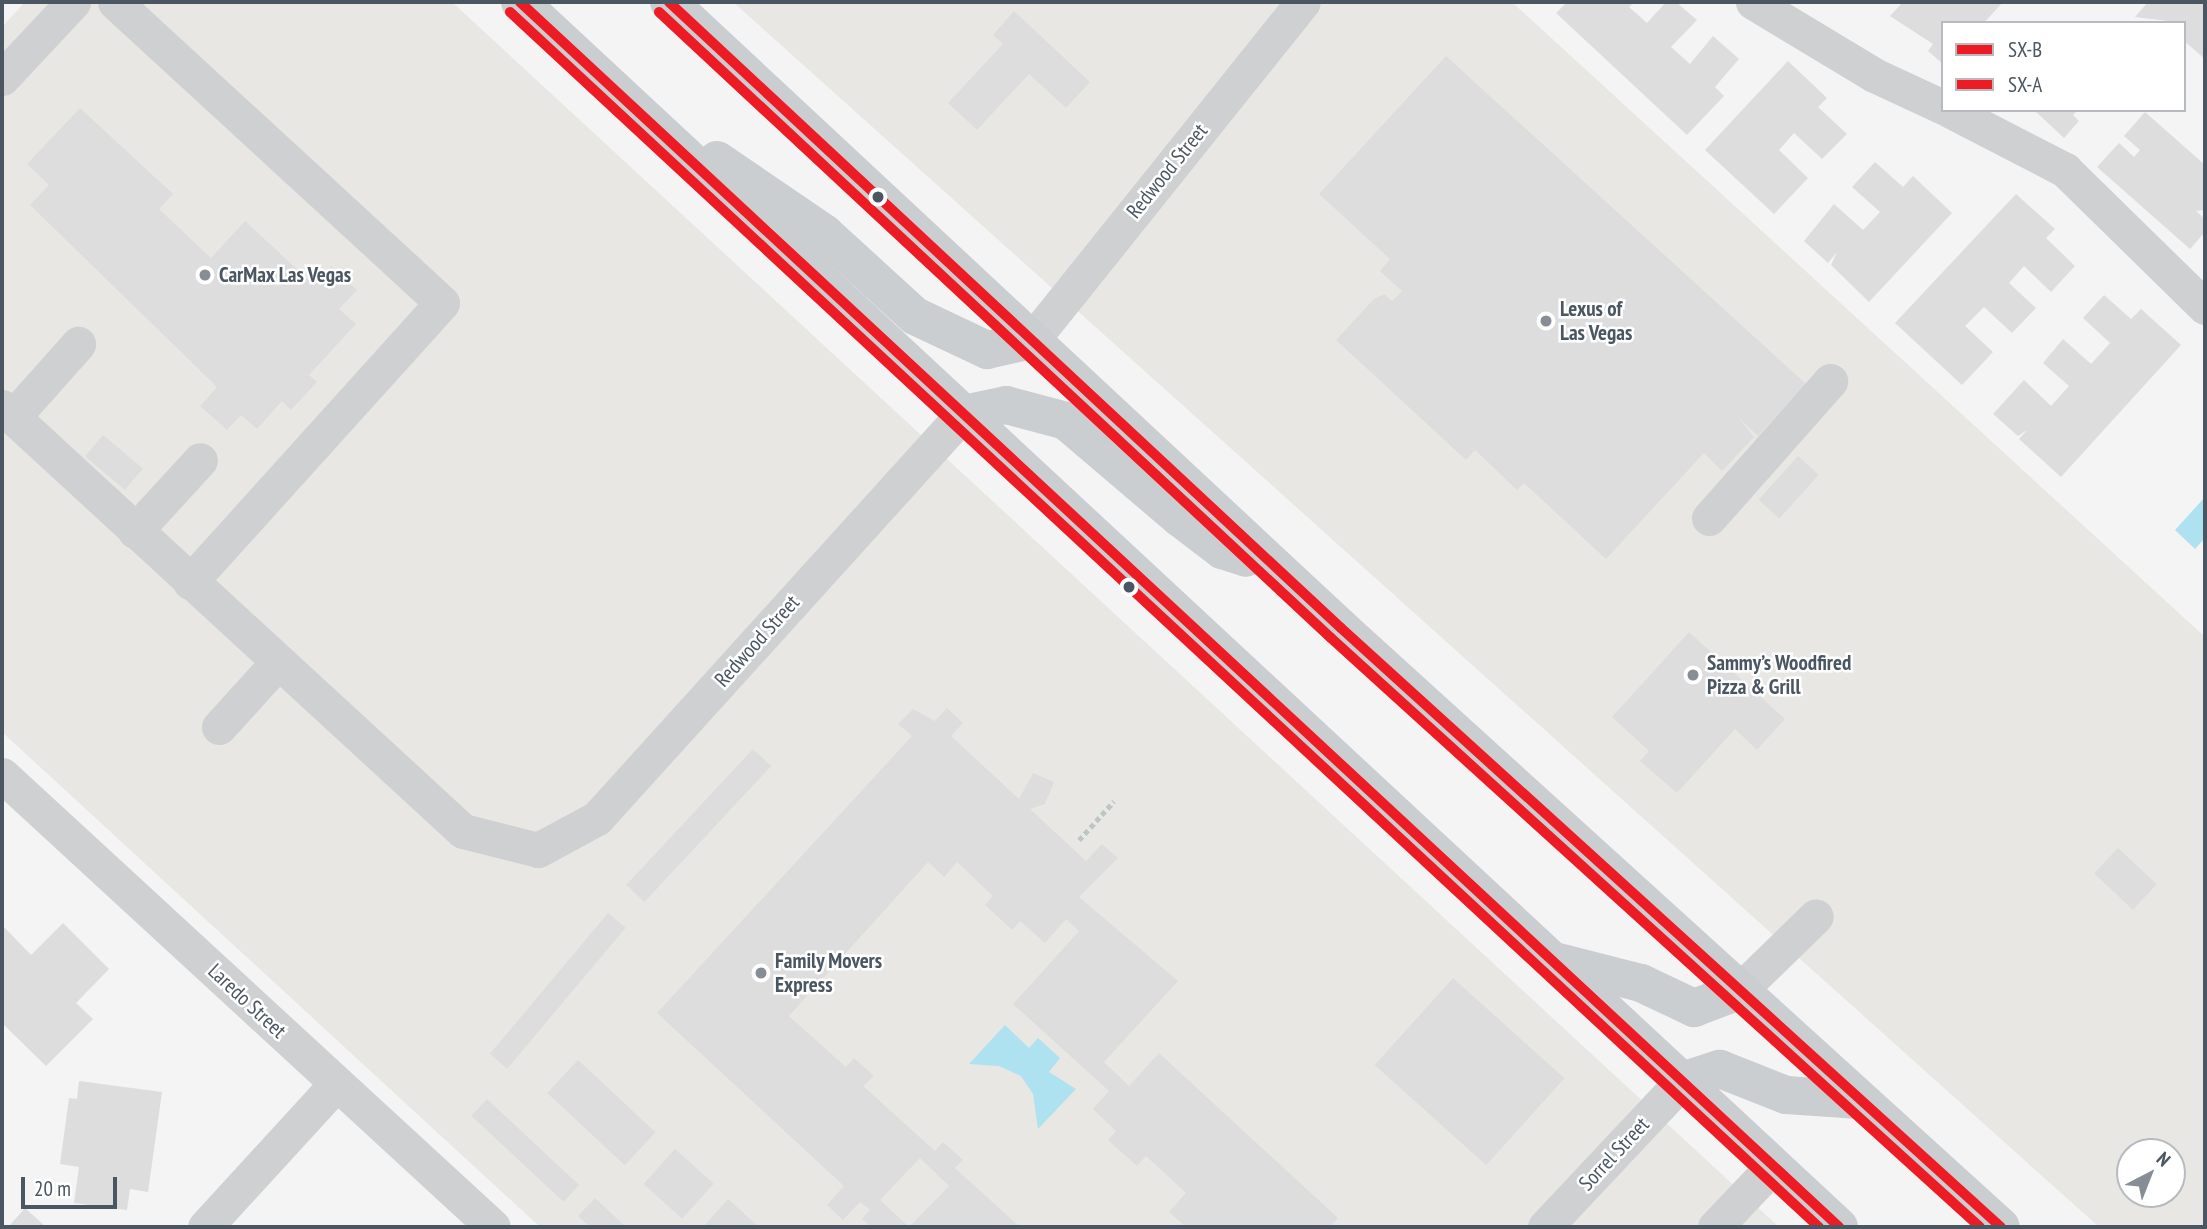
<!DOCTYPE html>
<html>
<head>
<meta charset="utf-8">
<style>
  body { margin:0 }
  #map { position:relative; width:2207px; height:1229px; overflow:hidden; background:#f4f4f4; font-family:"PT Sans Narrow",sans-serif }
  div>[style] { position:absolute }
  .commercial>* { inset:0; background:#e8e7e3 }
  .water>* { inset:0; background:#aee2f0 }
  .building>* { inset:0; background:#ddddde; transform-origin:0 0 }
  .path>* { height:4.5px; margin-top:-2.25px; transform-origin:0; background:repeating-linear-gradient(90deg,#bcc7c4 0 5px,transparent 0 8.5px) }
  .minor>* { height:35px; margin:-17.5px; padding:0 17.5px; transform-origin:17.5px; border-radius:17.5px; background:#ced0d2 }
  .major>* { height:38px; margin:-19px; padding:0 19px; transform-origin:19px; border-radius:19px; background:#caced1 }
  .bus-1>* { height:10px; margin:-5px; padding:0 5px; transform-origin:5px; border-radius:5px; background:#ed1c24 }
  .bus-2>* { height:10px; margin:-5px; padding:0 5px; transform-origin:5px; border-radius:5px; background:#ed1c24 }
  .dots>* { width:19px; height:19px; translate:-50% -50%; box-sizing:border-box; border:4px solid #fff; border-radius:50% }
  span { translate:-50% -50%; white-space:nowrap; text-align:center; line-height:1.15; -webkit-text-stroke:5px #fff; paint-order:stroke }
  .street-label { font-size:21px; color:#4a5661 }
  .poi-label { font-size:21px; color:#4a5661; font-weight:700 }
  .left { translate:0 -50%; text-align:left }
  .frame { position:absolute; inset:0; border:4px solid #4a5661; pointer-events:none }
  .legend { position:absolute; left:1941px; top:21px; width:245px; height:91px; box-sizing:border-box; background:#fff; border:2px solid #b7bbc0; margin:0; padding:9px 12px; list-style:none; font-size:21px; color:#4a5661 }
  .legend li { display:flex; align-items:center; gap:14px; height:35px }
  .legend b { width:35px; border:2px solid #b7bbc0 }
  .north { position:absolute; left:2116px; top:1138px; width:70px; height:70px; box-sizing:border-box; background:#fff; border:2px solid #b7bbc0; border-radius:50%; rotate:42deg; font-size:19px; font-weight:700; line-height:28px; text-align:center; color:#4a5661 }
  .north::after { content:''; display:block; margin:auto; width:24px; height:32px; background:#868d94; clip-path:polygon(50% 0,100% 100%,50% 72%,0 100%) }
  .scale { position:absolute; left:21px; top:1177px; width:96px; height:32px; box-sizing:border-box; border:4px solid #4a5661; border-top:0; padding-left:9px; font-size:21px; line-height:24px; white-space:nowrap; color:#4a5661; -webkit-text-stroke:5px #fff; paint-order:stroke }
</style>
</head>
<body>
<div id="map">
  <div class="commercial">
    <i style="clip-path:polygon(25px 2px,452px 2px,1779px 1227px,540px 1227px,2px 732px,2px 27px)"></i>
    <i style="clip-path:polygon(evenodd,733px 2px,1512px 2px,2205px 637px,2205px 1227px,2099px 1227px,733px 2px,2130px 1152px,2172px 1152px,2172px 1194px,2130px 1194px,2130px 1152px)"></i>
  </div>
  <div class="water">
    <i style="clip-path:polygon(2205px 497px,2205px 538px,2195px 549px,2175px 530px)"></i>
    <i style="clip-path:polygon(1005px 1025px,1029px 1048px,1038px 1038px,1060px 1058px,1049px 1072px,1076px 1089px,1038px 1129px,1033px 1094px,1021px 1076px,999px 1066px,969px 1064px)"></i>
  </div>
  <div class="building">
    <i style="clip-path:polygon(1567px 2px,1634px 2px,1629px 7px,1647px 23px,1666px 2px,1676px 2px,1697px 20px,1671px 47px,1690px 64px,1713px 36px,1739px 59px,1715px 87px,1724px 96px,1687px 135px,1556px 13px)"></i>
    <i style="clip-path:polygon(1903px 2px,2003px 2px,1984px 23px,1943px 23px,1943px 64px,1928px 51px,1933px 44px,1890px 16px)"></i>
    <i style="clip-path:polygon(2148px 2px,2205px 2px,2205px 59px,2184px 41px,2184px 23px,2135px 17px)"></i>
    <i style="clip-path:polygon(1014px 11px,1090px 82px,1066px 108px,1029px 74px,977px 130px,948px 103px,1003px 44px,993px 35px)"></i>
    <i style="clip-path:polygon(1446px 56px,1806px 384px,1758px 436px,1738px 417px,1754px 437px,1722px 471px,1704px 453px,1606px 559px,1524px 483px,1517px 490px,1475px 450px,1466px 460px,1336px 340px,1374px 299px,1384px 294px,1392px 301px,1402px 291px,1380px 271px,1390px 259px,1319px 194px)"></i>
    <i style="clip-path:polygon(1788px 61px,1827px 98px,1818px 107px,1847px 134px,1822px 159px,1794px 133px,1779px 150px,1808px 178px,1774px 214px,1705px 150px)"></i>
    <i style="clip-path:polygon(80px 108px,173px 194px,159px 209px,211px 258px,245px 221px,314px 285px,331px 266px,357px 290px,339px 309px,356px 324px,309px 375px,317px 382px,291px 410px,282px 401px,257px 429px,241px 415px,227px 430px,200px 406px,217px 387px,30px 205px,49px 185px,27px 164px)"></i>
    <i style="clip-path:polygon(2034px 110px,2078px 110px,2073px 115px,2079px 121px,2064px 138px)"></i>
    <i style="clip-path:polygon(2145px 112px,2205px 165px,2205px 210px,2196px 211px,2205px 219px,2205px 232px,2190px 249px,2097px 167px,2119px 143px,2134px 157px,2140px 150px,2124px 136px)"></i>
    <i style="clip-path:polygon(1875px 162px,1903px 187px,1913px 176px,1952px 213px,1869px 302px,1831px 265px,1837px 252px,1828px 263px,1804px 241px,1834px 204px,1863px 230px,1880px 212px,1852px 187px)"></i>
    <i style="clip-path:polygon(2016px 194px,2055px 229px,2046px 238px,2075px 266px,2051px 292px,2024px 266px,2009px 283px,2036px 308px,2012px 333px,1984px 307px,1965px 326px,1993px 352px,1962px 385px,1895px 323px)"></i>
    <i style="clip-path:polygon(2104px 295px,2131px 319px,2141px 309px,2181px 345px,2061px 477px,2019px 439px,2027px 430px,2018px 436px,1993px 414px,2024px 380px,2051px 406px,2069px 386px,2043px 363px,2063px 339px,2091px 364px,2110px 343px,2083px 318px)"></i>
    <i style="left:103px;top:435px;width:52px;height:28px;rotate:40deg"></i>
    <i style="left:1798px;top:456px;width:28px;height:59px;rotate:42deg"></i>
    <i style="clip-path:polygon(1689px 632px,1785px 719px,1757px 750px,1735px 729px,1677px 793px,1640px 761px,1649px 751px,1612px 717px)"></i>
    <i style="clip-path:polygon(947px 708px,963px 723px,951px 736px,1019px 799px,1033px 773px,1054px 782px,1045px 804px,1030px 809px,1086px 861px,1102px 844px,1118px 858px,1079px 897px,1178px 981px,1104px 1062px,1129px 1086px,1159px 1053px,1338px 1218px,1330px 1227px,1186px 1227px,1169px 1212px,1186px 1193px,1146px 1156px,1137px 1166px,1108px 1140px,1116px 1131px,1093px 1109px,1109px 1091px,1013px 1004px,1079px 931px,1066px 919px,1045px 943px,1020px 921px,1012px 930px,985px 905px,993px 896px,957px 862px,944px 877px,928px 862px,789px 1016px,846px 1067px,854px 1058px,874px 1076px,863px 1086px,935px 1151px,943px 1142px,963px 1160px,955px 1168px,1020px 1227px,909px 1227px,949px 1186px,920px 1158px,880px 1200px,909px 1227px,872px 1227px,862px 1219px,870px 1210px,860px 1202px,843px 1220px,827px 1205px,844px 1186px,657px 1013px,912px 736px,898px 724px,913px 709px,935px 721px)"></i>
    <i style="left:753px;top:749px;width:25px;height:186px;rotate:43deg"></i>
    <i style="left:2118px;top:848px;width:53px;height:35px;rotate:43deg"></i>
    <i style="left:608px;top:913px;width:23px;height:184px;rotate:40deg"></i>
    <i style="clip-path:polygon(63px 923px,109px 969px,76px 1003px,93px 1019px,46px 1066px,2px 1023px,2px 925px,31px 955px)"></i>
    <i style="left:1453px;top:978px;width:150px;height:117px;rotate:42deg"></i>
    <i style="left:578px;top:1060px;width:106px;height:45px;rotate:43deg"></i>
    <i style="clip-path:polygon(79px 1081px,162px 1092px,148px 1192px,130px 1189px,127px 1210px,74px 1203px,79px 1167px,60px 1164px,69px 1098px,77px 1099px)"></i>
    <i style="left:487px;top:1099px;width:126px;height:23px;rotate:43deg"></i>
    <i style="left:675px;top:1149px;width:52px;height:47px;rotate:42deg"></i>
    <i style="clip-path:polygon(595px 1198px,626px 1227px,590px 1227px,578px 1216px)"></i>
    <i style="clip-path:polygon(728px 1199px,759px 1227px,703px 1227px)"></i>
    <i style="clip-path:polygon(25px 1208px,46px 1227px,8px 1227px)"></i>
  </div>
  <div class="path">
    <i style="left:1079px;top:840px;width:52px;rotate:-48.1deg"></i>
  </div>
  <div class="minor">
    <i style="left:115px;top:2px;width:444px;rotate:42.6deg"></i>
    <i style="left:442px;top:303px;width:376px;rotate:132.1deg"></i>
    <i style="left:1753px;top:2px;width:141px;rotate:31.1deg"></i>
    <i style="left:1874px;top:75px;width:76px;rotate:24.9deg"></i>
    <i style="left:2px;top:78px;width:104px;rotate:-46.9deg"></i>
    <i style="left:1949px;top:110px;width:131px;rotate:27.3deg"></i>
    <i style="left:2065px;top:170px;width:196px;rotate:44.4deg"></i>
    <i style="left:1032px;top:340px;width:433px;rotate:-51.3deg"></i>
    <i style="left:2px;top:407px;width:626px;rotate:42.61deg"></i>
    <i style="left:463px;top:831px;width:77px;rotate:14.2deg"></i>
    <i style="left:538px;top:850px;width:67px;rotate:-28.5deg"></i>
    <i style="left:597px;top:818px;width:545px;rotate:-47.83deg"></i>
    <i style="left:13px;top:417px;width:98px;rotate:-48.3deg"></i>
    <i style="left:1709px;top:518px;width:183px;rotate:-48.5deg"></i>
    <i style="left:135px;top:531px;width:96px;rotate:-47.5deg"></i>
    <i style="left:219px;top:727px;width:86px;rotate:-47.8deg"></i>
    <i style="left:2px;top:775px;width:667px;rotate:42.63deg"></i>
    <i style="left:1739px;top:991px;width:107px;rotate:-44.2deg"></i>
    <i style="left:205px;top:1227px;width:194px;rotate:-47.5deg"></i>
    <i style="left:1545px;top:1227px;width:200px;rotate:-46.8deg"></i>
    <i style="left:1715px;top:1227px;width:84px;rotate:-46.4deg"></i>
  </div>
  <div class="major">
    <i style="left:520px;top:2px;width:1800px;rotate:42.88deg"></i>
    <i style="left:669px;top:2px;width:918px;rotate:42.97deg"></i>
    <i style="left:1341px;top:628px;width:891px;rotate:42.23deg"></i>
    <i style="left:717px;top:160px;width:130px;rotate:34.3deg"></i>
    <i style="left:824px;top:233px;width:123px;rotate:42.4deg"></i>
    <i style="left:915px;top:316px;width:80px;rotate:25.3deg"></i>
    <i style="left:987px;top:350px;width:46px;rotate:-12.5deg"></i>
    <i style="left:963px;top:414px;width:44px;rotate:-11.8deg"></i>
    <i style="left:1006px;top:405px;width:62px;rotate:14.9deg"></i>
    <i style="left:1066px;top:421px;width:150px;rotate:40.4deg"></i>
    <i style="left:1180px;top:518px;width:53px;rotate:37.3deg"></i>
    <i style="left:1222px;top:550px;width:25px;rotate:18deg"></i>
    <i style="left:1558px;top:962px;width:86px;rotate:14.2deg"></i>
    <i style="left:1641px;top:983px;width:59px;rotate:25.3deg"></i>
    <i style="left:1694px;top:1008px;width:48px;rotate:-20.7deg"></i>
    <i style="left:1682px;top:1081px;width:40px;rotate:-18deg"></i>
    <i style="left:1720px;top:1069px;width:71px;rotate:21.5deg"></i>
    <i style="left:1786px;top:1095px;width:74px;rotate:3.9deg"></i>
  </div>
  <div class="bus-1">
    <i style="left:520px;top:2px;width:1800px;rotate:42.88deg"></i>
    <i style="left:669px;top:2px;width:918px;rotate:42.97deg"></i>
    <i style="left:1341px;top:628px;width:891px;rotate:42.23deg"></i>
  </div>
  <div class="bus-2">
    <i style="left:510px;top:12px;width:1786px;rotate:42.87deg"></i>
    <i style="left:659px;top:12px;width:918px;rotate:42.97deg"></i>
    <i style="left:1331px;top:638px;width:876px;rotate:42.23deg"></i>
  </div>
  <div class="dots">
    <i style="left:878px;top:197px;background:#4a5661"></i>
    <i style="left:205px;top:275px;background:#868d94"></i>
    <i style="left:1546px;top:321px;background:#868d94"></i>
    <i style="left:1129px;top:587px;background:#4a5661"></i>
    <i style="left:1693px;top:675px;background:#868d94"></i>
    <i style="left:761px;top:973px;background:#868d94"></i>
  </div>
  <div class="street-label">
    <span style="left:1167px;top:171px;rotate:-51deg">Redwood Street</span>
    <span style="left:757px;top:641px;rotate:-48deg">Redwood Street</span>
    <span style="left:247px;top:1001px;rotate:43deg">Laredo Street</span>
    <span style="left:1614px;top:1154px;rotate:-47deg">Sorrel Street</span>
  </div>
  <div class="poi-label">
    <span class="left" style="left:219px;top:275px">CarMax Las Vegas</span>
    <span class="left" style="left:1560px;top:321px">Lexus of<br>Las Vegas</span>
    <span class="left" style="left:1707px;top:675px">Sammy’s Woodfired<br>Pizza &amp; Grill</span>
    <span class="left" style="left:775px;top:973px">Family Movers<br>Express</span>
  </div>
  <div class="frame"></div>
  <ul class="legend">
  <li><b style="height:9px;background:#ed1c24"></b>SX-B</li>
  <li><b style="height:9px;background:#ed1c24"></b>SX-A</li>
  </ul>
  <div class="north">N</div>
  <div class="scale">20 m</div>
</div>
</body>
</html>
